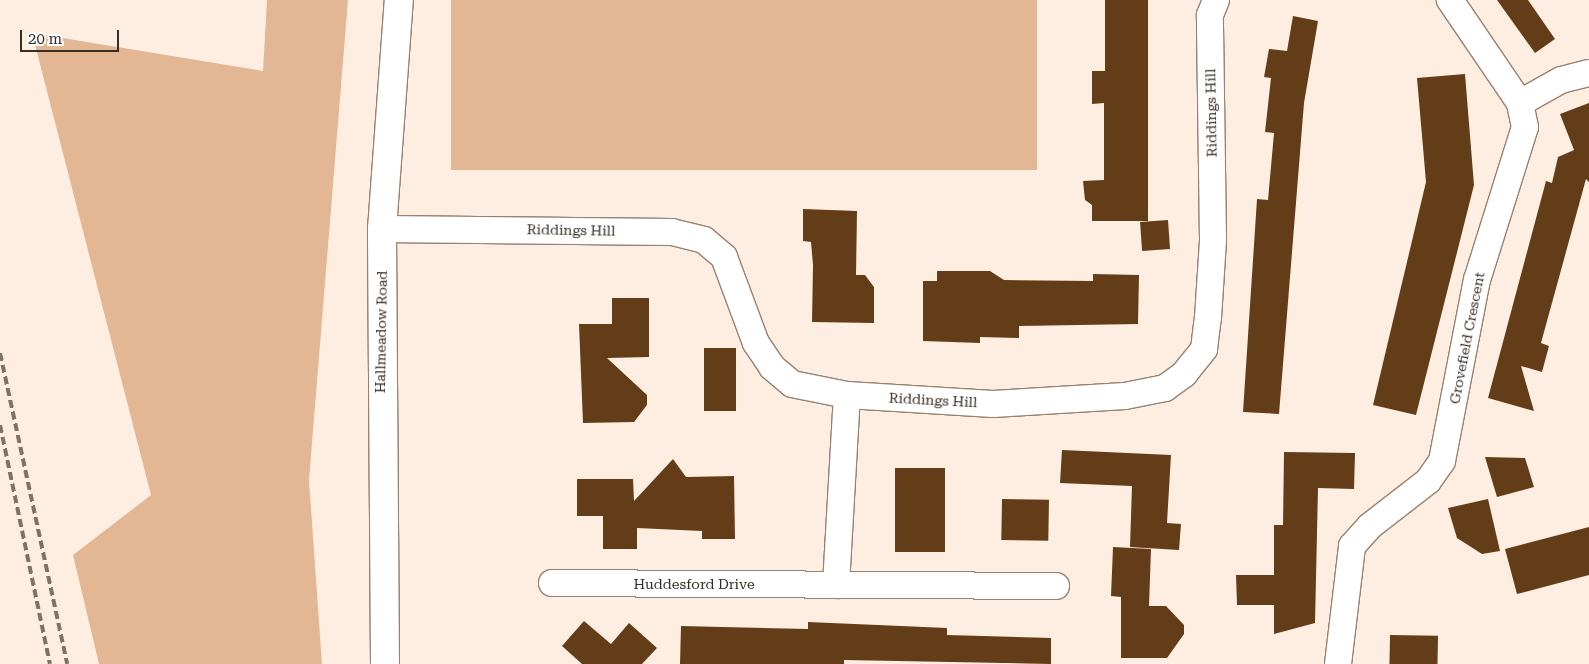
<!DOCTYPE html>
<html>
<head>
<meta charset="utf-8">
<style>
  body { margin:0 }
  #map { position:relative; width:1589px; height:664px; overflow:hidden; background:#feeee2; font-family:"Roboto Serif",serif }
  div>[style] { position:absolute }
  .green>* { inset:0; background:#e3b794; transform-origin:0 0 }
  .building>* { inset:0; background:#633c18; transform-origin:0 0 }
  .roads { filter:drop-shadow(1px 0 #98816f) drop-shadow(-1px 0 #98816f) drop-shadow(0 1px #98816f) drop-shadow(0 -1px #98816f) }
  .minor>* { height:26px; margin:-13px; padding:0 13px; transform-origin:13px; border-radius:13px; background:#fff }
  .tertiary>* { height:28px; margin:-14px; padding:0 14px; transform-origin:14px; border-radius:14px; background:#fff }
  .rail>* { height:4px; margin-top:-2px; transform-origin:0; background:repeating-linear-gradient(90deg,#7d7268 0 8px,transparent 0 12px) }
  span { translate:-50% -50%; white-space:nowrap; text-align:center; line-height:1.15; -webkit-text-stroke:5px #fefefe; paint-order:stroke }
  .street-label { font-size:14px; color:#362d25 }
  .scale { position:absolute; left:20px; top:30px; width:99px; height:22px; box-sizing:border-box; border:2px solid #362d25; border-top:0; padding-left:6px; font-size:15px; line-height:18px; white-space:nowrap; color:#362d25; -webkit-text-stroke:4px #fefefe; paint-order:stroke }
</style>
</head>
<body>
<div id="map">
  <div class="green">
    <i style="clip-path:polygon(267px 0,348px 0,309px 480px,322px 664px,99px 664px,73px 555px,151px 495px,32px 33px,263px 71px)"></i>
    <i style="left:451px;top:0;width:586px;height:170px"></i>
  </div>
  <div class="building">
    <i style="clip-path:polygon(1105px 0,1148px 0,1148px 221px,1092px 221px,1092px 205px,1085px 200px,1083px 181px,1104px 180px,1104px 103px,1092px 104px,1092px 71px,1105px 71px)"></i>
    <i style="clip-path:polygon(1497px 0,1528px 0,1555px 39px,1535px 53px)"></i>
    <i style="clip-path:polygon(1293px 16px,1318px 21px,1304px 103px,1279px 414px,1243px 412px,1257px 199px,1268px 200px,1274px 133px,1265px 132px,1271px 78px,1264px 77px,1269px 49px,1287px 51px)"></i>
    <i style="clip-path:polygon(1465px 74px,1474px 185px,1416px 415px,1373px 405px,1426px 182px,1417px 78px)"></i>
    <i style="clip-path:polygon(1589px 103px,1589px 182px,1586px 179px,1541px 343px,1549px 346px,1542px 372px,1521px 366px,1534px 411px,1488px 398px,1546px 181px,1552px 183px,1558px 157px,1574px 150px,1560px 114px)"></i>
    <i style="clip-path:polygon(803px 209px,857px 211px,856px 275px,865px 275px,874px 287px,874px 323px,812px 322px,813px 265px,811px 242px,803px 241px)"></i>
    <i style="left:1168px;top:220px;width:29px;height:28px;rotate:86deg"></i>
    <i style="clip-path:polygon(937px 271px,990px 271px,1004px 280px,1093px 281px,1093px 274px,1139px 275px,1138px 324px,1019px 326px,1019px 338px,980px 337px,980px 343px,923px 341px,923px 281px,937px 281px)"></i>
    <i style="clip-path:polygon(612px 298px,649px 298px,649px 357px,607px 358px,647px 395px,647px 405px,634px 422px,583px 423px,579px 324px,612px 324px)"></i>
    <i style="left:704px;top:348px;width:32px;height:63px"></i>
    <i style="clip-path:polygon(1062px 450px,1171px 455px,1167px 523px,1181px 524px,1179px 550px,1130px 547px,1132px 486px,1060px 483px)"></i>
    <i style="clip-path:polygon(1284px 452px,1355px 453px,1354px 489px,1318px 488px,1315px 623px,1274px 634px,1274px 605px,1237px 605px,1236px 575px,1274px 575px,1274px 525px,1283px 525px)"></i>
    <i style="clip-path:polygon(1485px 457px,1525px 458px,1534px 487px,1497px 497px)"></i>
    <i style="clip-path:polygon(673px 459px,686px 477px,734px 476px,735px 539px,702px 539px,702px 531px,637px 528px,637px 549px,603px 549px,603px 516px,577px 516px,577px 479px,633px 479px,634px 501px)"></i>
    <i style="left:895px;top:468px;width:50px;height:84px"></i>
    <i style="left:1002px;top:499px;width:47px;height:41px;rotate:1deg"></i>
    <i style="clip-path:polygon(1488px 499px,1500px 551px,1482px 554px,1457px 538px,1448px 508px)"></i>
    <i style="clip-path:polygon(1589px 527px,1589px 575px,1517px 594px,1505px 549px)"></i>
    <i style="clip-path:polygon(1113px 547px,1151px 549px,1149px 606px,1166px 606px,1184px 625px,1184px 634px,1167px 658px,1121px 658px,1121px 597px,1111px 596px)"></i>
    <i style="clip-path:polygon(584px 621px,611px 644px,629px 623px,657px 648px,642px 664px,582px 664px,562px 646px)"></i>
    <i style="clip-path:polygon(808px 622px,947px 628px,947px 635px,1051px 638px,1051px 664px,844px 660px,844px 664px,680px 664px,681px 626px,808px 629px)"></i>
    <i style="left:1390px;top:635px;width:48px;height:29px;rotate:1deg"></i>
  </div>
  <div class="roads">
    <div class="minor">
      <i style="left:1520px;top:103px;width:47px;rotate:-29.3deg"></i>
      <i style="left:1561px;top:80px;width:29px;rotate:-14deg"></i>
      <i style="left:382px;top:229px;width:290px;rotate:0.6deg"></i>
      <i style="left:672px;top:232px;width:33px;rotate:14deg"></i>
      <i style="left:704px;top:240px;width:26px;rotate:40deg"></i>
      <i style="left:724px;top:257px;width:92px;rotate:69.6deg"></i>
      <i style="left:756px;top:343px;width:29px;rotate:56deg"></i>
      <i style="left:772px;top:367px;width:26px;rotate:40deg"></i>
      <i style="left:792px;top:384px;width:56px;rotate:11.3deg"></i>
      <i style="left:847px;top:395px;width:146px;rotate:3.5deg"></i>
      <i style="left:993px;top:404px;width:132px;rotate:-3.5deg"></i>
      <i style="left:1125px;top:396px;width:41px;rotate:-11.3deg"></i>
      <i style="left:1165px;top:388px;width:24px;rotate:-36deg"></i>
      <i style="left:1184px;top:374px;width:32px;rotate:-51deg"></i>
      <i style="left:1204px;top:349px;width:31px;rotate:-83deg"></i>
      <i style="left:1208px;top:318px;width:78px;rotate:-86.3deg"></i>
      <i style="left:1213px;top:240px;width:225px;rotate:-90.8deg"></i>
      <i style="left:1210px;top:15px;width:16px;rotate:-68deg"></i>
      <i style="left:552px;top:583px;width:504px;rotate:0.34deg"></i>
      <i style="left:836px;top:585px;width:190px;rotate:-86.7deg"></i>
      <i style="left:1338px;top:664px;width:119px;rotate:-83.2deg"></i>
      <i style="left:1352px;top:546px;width:27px;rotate:-48deg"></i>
      <i style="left:1370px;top:526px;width:73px;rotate:-37.8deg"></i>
      <i style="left:1428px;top:481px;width:24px;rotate:-55deg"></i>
      <i style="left:1442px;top:461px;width:184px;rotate:-79.1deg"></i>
      <i style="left:1477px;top:280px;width:160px;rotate:-72.6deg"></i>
      <i style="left:1525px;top:127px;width:25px;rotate:-102deg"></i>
      <i style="left:1520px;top:103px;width:125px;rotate:-124.2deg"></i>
    </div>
    <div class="tertiary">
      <i style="left:385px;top:664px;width:435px;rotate:-90.4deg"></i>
      <i style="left:382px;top:229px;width:230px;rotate:-85.8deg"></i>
    </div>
  </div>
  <div class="rail">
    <i style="left:0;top:353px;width:318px;rotate:77.8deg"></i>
    <i style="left:0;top:425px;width:244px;rotate:78.2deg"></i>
  </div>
  <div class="street-label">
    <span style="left:1211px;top:113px;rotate:-91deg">Riddings Hill</span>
    <span style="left:571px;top:230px;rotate:1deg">Riddings Hill</span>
    <span style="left:381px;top:332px;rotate:-89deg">Hallmeadow Road</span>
    <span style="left:1467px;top:338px;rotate:-79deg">Grovefield Crescent</span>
    <span style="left:933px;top:400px;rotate:3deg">Riddings Hill</span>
    <span style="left:694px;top:584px">Huddesford Drive</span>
  </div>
  <div class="scale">20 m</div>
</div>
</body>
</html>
